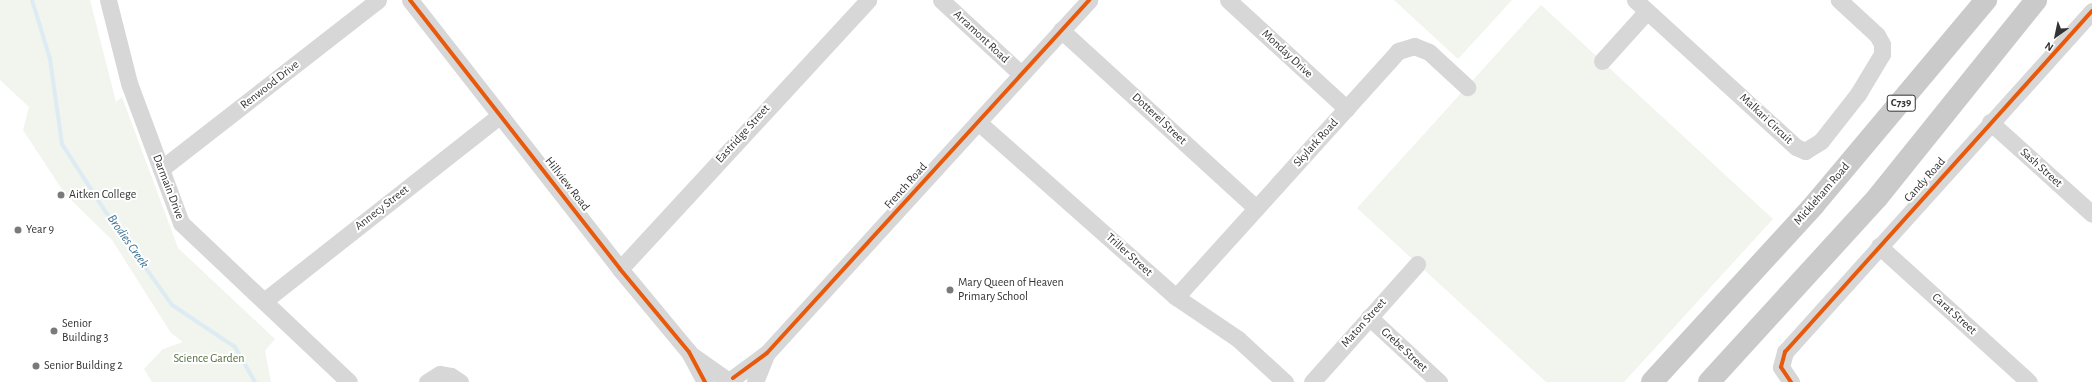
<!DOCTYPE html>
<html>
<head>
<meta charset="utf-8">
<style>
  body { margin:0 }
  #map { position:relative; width:2092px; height:382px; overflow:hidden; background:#fff; font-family:"Alegreya Sans",sans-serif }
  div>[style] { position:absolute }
  .green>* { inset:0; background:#f1f5ed }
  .stream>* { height:4px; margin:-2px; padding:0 2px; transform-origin:2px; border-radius:2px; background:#ddebf3 }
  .minor>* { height:17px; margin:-8.5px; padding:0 8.5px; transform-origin:8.5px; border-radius:8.5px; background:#d7d7d7 }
  .major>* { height:22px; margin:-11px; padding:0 11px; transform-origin:11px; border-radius:11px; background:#cacaca }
  .cycleway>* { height:4px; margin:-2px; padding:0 2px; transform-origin:2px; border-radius:2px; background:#e8590c }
  .dots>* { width:11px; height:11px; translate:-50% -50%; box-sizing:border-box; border:2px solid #fff; border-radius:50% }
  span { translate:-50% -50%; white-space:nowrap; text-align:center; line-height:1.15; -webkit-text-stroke:4px #fff; paint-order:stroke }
  .shield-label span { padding:1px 3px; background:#fff; border:1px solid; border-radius:3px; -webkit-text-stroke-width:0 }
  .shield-label { font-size:11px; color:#333; font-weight:700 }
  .street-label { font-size:12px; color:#333 }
  .poi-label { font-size:12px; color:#333 }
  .left { translate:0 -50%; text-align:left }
  .park-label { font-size:12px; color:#56703f }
  .water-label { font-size:13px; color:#3f7597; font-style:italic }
  .north { position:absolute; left:2036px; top:16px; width:40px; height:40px; -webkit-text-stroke:3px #fff; paint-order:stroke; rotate:213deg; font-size:11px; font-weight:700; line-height:16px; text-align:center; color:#333 }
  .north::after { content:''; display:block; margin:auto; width:14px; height:18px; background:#333; clip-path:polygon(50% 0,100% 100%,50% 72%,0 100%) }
</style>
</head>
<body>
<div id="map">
  <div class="green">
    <i style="clip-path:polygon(0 0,90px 0,116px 102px,122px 97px,178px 248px,275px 339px,265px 351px,271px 382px,152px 382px,144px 369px,163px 349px,183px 342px,171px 333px,112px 240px,65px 194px,23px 130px,29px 107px,0 80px)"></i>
    <i style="clip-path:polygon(1394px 0,1512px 0,1458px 59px)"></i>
    <i style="clip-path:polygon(1541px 5px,1773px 219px,1624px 382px,1546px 382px,1357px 208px)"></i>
  </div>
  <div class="stream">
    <i style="left:32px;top:0;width:62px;rotate:73deg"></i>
    <i style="left:50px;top:59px;width:86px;rotate:82deg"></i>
    <i style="left:62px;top:144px;width:80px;rotate:57.3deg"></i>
    <i style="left:105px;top:211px;width:115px;rotate:54.5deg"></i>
    <i style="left:172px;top:305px;width:76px;rotate:33.7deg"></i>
    <i style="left:235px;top:347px;width:40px;rotate:60.3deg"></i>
  </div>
  <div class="minor">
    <i style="left:108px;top:0;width:86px;rotate:75.8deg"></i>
    <i style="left:129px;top:83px;width:149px;rotate:69.6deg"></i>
    <i style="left:181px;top:223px;width:231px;rotate:43.4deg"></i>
    <i style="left:410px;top:0;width:341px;rotate:52deg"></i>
    <i style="left:620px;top:269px;width:108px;rotate:50.3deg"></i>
    <i style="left:689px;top:352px;width:34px;rotate:62deg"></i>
    <i style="left:941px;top:0;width:109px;rotate:42.8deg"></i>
    <i style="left:1228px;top:0;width:161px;rotate:42.5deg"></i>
    <i style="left:1635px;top:0;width:218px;rotate:42.4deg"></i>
    <i style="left:1796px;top:147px;width:10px;rotate:24deg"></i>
    <i style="left:1805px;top:151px;width:19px;rotate:-32deg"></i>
    <i style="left:1821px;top:141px;width:60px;rotate:-51.8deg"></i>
    <i style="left:1858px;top:94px;width:47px;rotate:-59deg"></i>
    <i style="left:1882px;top:54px;width:10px;rotate:-90deg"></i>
    <i style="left:1882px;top:44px;width:10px;rotate:-119deg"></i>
    <i style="left:1877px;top:35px;width:52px;rotate:-137.4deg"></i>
    <i style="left:1061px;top:30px;width:264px;rotate:42.4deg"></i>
    <i style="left:1602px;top:61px;width:67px;rotate:-48deg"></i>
    <i style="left:978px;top:122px;width:264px;rotate:41.5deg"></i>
    <i style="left:1176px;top:297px;width:75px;rotate:34.1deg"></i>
    <i style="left:1238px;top:339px;width:64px;rotate:42.5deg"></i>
    <i style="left:1990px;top:122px;width:137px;rotate:42deg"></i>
    <i style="left:161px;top:169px;width:275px;rotate:-37.9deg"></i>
    <i style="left:1879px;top:246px;width:202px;rotate:42.2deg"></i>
    <i style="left:620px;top:269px;width:366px;rotate:-47.3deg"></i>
    <i style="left:1176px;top:297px;width:331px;rotate:-47.9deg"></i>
    <i style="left:1398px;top:51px;width:17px;rotate:-17deg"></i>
    <i style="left:1414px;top:46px;width:16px;rotate:22deg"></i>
    <i style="left:1429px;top:52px;width:52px;rotate:42.6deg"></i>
    <i style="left:264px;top:301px;width:300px;rotate:-38.2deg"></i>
    <i style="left:1369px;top:317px;width:96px;rotate:42.9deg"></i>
    <i style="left:693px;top:356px;width:39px;rotate:35deg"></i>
    <i style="left:733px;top:378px;width:42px;rotate:-36.3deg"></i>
    <i style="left:767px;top:353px;width:478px;rotate:-47.6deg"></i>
    <i style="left:427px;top:382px;width:15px;rotate:-32deg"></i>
    <i style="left:440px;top:374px;width:11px;rotate:10deg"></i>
    <i style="left:451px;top:376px;width:11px;rotate:34deg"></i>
    <i style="left:755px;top:382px;width:27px;rotate:-68deg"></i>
    <i style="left:1312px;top:382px;width:158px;rotate:-48.3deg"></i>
    <i style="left:1791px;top:382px;width:18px;rotate:-124deg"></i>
    <i style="left:1781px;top:367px;width:16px;rotate:-75deg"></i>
    <i style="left:1785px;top:352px;width:459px;rotate:-48deg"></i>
  </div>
  <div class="major">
    <i style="left:1652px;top:382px;width:240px;rotate:-47.5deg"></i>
    <i style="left:1814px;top:205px;width:268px;rotate:-50deg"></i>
    <i style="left:1709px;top:382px;width:249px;rotate:-47.6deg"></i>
    <i style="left:1877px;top:198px;width:254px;rotate:-51.2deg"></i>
  </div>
  <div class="cycleway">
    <i style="left:410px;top:0;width:341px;rotate:52deg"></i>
    <i style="left:620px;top:269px;width:108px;rotate:50.3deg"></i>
    <i style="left:689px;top:352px;width:34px;rotate:62deg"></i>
    <i style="left:733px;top:378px;width:42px;rotate:-36.3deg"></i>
    <i style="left:767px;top:353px;width:478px;rotate:-47.6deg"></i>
    <i style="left:1791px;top:382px;width:18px;rotate:-124deg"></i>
    <i style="left:1781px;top:367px;width:16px;rotate:-75deg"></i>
    <i style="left:1785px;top:352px;width:459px;rotate:-48deg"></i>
  </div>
  <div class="dots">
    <i style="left:61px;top:195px;background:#7a7a7a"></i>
    <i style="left:18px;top:230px;background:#7a7a7a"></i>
    <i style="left:950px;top:290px;background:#7a7a7a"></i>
    <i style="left:54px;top:331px;background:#7a7a7a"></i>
    <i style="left:36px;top:366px;background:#7a7a7a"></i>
  </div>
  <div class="shield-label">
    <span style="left:1901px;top:103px">C739</span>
  </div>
  <div class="street-label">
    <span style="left:981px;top:37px;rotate:43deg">Arramont Road</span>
    <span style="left:1287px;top:54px;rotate:43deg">Monday Drive</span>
    <span style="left:270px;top:85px;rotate:-38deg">Renwood Drive</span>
    <span style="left:1159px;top:119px;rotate:43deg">Dotterel Street</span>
    <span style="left:1766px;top:119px;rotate:43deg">Malkari Circuit</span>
    <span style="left:743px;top:134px;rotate:-48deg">Eastridge Street</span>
    <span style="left:1316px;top:143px;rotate:-48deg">Skylark Road</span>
    <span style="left:2041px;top:168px;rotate:42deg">Sash Street</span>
    <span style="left:1925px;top:180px;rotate:-48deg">Candy Road</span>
    <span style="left:567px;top:184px;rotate:52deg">Hillview Road</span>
    <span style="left:906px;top:186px;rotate:-48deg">French Road</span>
    <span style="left:168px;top:187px;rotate:69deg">Darmain Drive</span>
    <span style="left:1822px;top:194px;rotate:-49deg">Mickleham Road</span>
    <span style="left:382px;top:208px;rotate:-38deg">Annecy Street</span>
    <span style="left:1129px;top:255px;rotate:42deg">Triller Street</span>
    <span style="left:1954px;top:314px;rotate:42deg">Carat Street</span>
    <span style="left:1364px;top:323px;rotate:-48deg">Maton Street</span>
    <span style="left:1404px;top:350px;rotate:43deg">Grebe Street</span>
  </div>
  <div class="poi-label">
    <span class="left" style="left:69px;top:195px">Aitken College</span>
    <span class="left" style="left:26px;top:230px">Year 9</span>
    <span class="left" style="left:958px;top:290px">Mary Queen of Heaven<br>Primary School</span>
    <span class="left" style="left:62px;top:331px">Senior<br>Building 3</span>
    <span class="left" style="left:44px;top:366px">Senior Building 2</span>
  </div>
  <div class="park-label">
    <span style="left:209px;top:359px">Science Garden</span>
  </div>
  <div class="water-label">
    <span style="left:127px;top:242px;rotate:55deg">Brodies Creek</span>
  </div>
  <div class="north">N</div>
</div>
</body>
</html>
